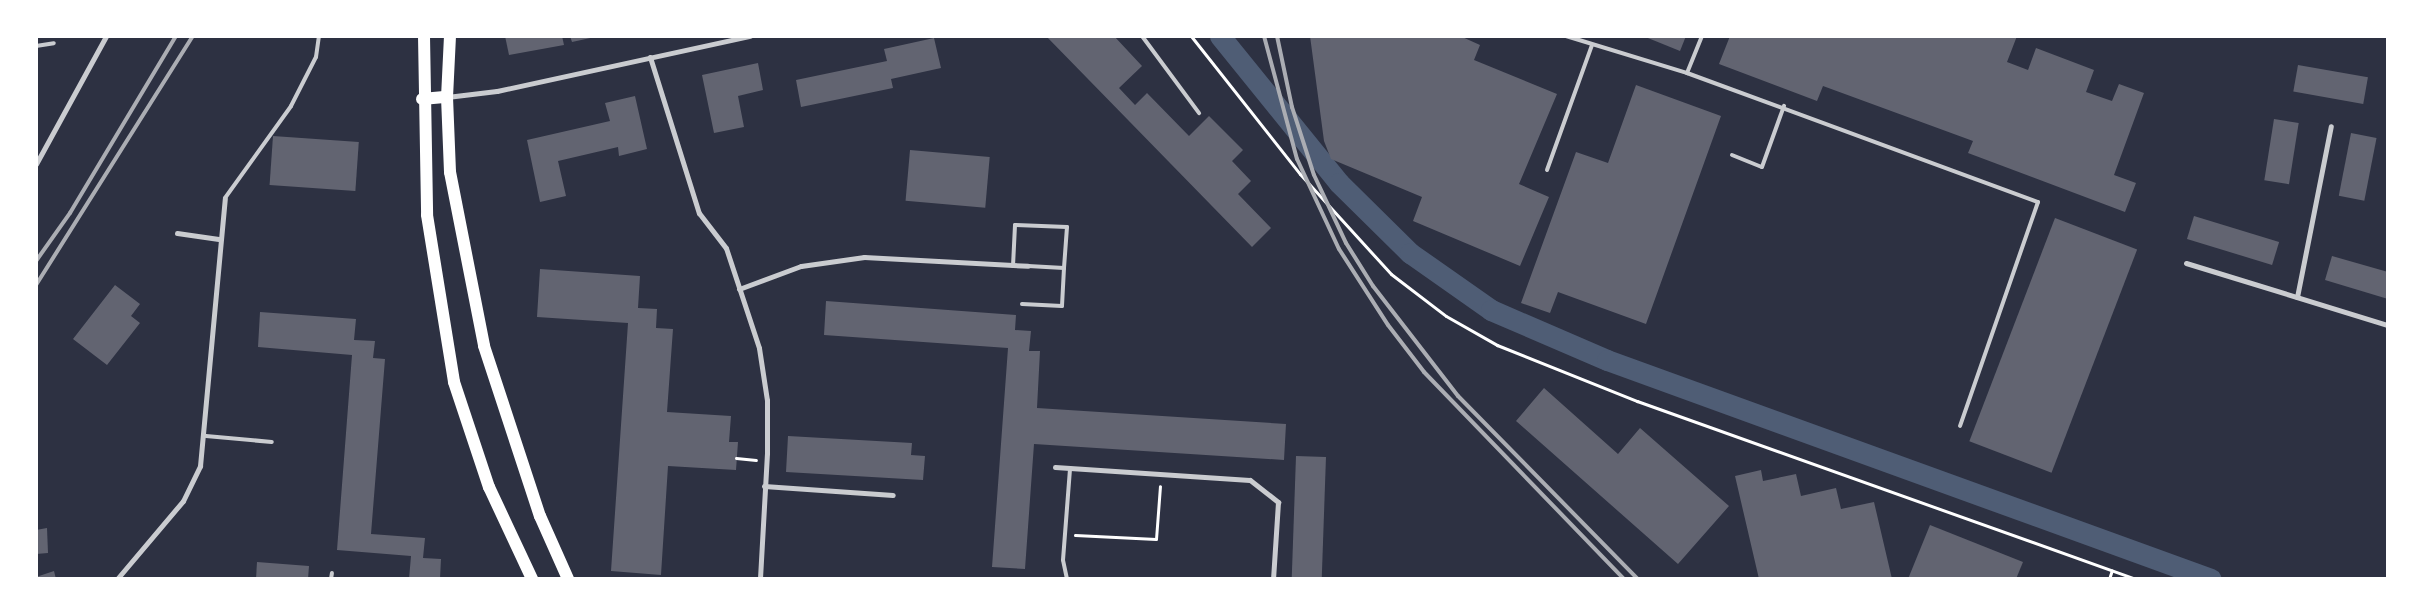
<!DOCTYPE html>
<html>
<head>
<meta charset="utf-8">
<style>
  body { margin:0 }
  #map { position:relative; width:2424px; height:615px; overflow:hidden; background:#2d3142; font-family:Commissioner,sans-serif }
  div>[style] { position:absolute }
  .canal>* { height:21px; margin:-10.5px; padding:0 10.5px; transform-origin:10.5px; border-radius:10.5px; background:#4f5d75 }
  .building>* { inset:0; background:#626471; transform-origin:0 0 }
  .path>* { height:3px; margin:-1.5px; padding:0 1.5px; transform-origin:1.5px; border-radius:1.5px; background:#fff }
  .service>* { height:4px; margin:-2px; padding:0 2px; transform-origin:2px; border-radius:2px; background:#caccd0 }
  .minor>* { height:5px; margin:-2.5px; padding:0 2.5px; transform-origin:2.5px; border-radius:2.5px; background:#caccd0 }
  .primary>* { height:12px; margin:-6px; padding:0 6px; transform-origin:6px; border-radius:6px; background:#fff }
  .rail>* { height:4px; margin:-2px; padding:0 2px; transform-origin:2px; border-radius:2px; background:#abadb3 }
  span { translate:-50% -50%; white-space:nowrap; text-align:center; line-height:1.15; -webkit-text-stroke:4px #fff; paint-order:stroke }
  .frame { position:absolute; inset:0; border:38px solid #fff; pointer-events:none }
</style>
</head>
<body>
<div id="map">
  <div class="canal">
    <i style="left:1220px;top:36px;width:189px;rotate:51deg"></i>
    <i style="left:1339px;top:183px;width:100px;rotate:44.6deg"></i>
    <i style="left:1410px;top:253px;width:99px;rotate:35.1deg"></i>
    <i style="left:1491px;top:310px;width:126px;rotate:23.3deg"></i>
    <i style="left:1607px;top:360px;width:642px;rotate:19.93deg"></i>
  </div>
  <div class="building">
    <i style="clip-path:polygon(505px 36px,562px 36px,564px 45px,509px 55px)"></i>
    <i style="clip-path:polygon(570px 36px,595px 36px,595px 37px,572px 42px)"></i>
    <i style="clip-path:polygon(1046px 36px,1114px 36px,1142px 66px,1119px 88px,1135px 105px,1147px 93px,1189px 136px,1209px 116px,1243px 150px,1232px 161px,1251px 181px,1238px 194px,1271px 228px,1252px 247px)"></i>
    <i style="clip-path:polygon(1310px 36px,1460px 36px,1480px 45px,1474px 60px,1557px 94px,1519px 184px,1549px 197px,1520px 266px,1413px 221px,1422px 197px,1331px 159px,1324px 141px)"></i>
    <i style="clip-path:polygon(1643px 36px,1686px 36px,1680px 51px)"></i>
    <i style="clip-path:polygon(1730px 36px,2017px 36px,2007px 62px,2028px 70px,2036px 48px,2094px 70px,2086px 92px,2112px 101px,2119px 84px,2144px 93px,2114px 175px,2136px 183px,2125px 212px,1968px 153px,1973px 141px,1823px 86px,1817px 101px,1719px 64px)"></i>
    <i style="clip-path:polygon(934px 38px,941px 68px,891px 79px,893px 88px,801px 107px,796px 80px,887px 61px,884px 49px)"></i>
    <i style="clip-path:polygon(758px 63px,763px 90px,738px 96px,744px 127px,714px 133px,702px 75px)"></i>
    <i style="left:2298px;top:65px;width:71px;height:27px;rotate:10deg"></i>
    <i style="clip-path:polygon(1636px 85px,1721px 116px,1646px 324px,1558px 292px,1550px 313px,1521px 303px,1576px 152px,1608px 163px)"></i>
    <i style="clip-path:polygon(635px 96px,647px 149px,619px 156px,618px 147px,558px 161px,566px 196px,540px 202px,527px 140px,610px 121px,605px 103px)"></i>
    <i style="left:2274px;top:119px;width:25px;height:62px;rotate:9deg"></i>
    <i style="left:2351px;top:133px;width:26px;height:64px;rotate:11deg"></i>
    <i style="left:273px;top:136px;width:86px;height:49px;rotate:4deg"></i>
    <i style="left:910px;top:150px;width:80px;height:51px;rotate:5deg"></i>
    <i style="left:2194px;top:216px;width:89px;height:24px;rotate:17deg"></i>
    <i style="left:2055px;top:218px;width:88px;height:239px;rotate:21deg"></i>
    <i style="clip-path:polygon(2332px 256px,2388px 272px,2388px 299px,2325px 280px)"></i>
    <i style="clip-path:polygon(540px 269px,640px 276px,638px 308px,657px 309px,656px 328px,673px 329px,667px 412px,731px 416px,729px 442px,738px 442px,736px 470px,668px 466px,661px 575px,611px 571px,628px 323px,537px 317px)"></i>
    <i style="clip-path:polygon(115px 285px,140px 304px,131px 316px,140px 323px,107px 365px,73px 339px)"></i>
    <i style="clip-path:polygon(826px 301px,1016px 315px,1015px 330px,1031px 331px,1029px 351px,1040px 351px,1037px 408px,1286px 424px,1284px 460px,1034px 444px,1025px 569px,992px 567px,1008px 348px,824px 335px)"></i>
    <i style="clip-path:polygon(260px 312px,356px 319px,354px 340px,375px 341px,373px 358px,385px 359px,371px 534px,425px 538px,423px 558px,441px 559px,440px 579px,409px 579px,411px 556px,337px 550px,352px 355px,258px 347px)"></i>
    <i style="clip-path:polygon(1544px 388px,1618px 454px,1640px 428px,1729px 506px,1678px 564px,1516px 421px)"></i>
    <i style="clip-path:polygon(788px 436px,912px 443px,911px 455px,925px 456px,923px 480px,786px 472px)"></i>
    <i style="left:1296px;top:456px;width:30px;height:123px;rotate:2deg"></i>
    <i style="clip-path:polygon(1761px 470px,1763px 481px,1796px 474px,1801px 496px,1836px 488px,1841px 509px,1874px 502px,1892px 579px,1759px 579px,1735px 476px)"></i>
    <i style="clip-path:polygon(1930px 525px,2023px 562px,2016px 579px,1908px 579px)"></i>
    <i style="clip-path:polygon(47px 528px,48px 553px,36px 554px,36px 530px)"></i>
    <i style="clip-path:polygon(257px 562px,309px 566px,308px 579px,256px 579px)"></i>
    <i style="clip-path:polygon(54px 571px,56px 579px,36px 579px,36px 577px)"></i>
  </div>
  <div class="path">
    <i style="left:1191px;top:36px;width:176px;rotate:51.7deg"></i>
    <i style="left:1300px;top:174px;width:135px;rotate:47.7deg"></i>
    <i style="left:1391px;top:274px;width:69px;rotate:37.4deg"></i>
    <i style="left:1446px;top:316px;width:59px;rotate:29.6deg"></i>
    <i style="left:1497px;top:345px;width:151px;rotate:21.8deg"></i>
    <i style="left:1637px;top:401px;width:530px;rotate:19.63deg"></i>
    <i style="left:736px;top:458px;width:20px;rotate:6deg"></i>
    <i style="left:1075px;top:535px;width:81px;rotate:2.8deg"></i>
    <i style="left:1156px;top:539px;width:53px;rotate:-85.7deg"></i>
    <i style="left:2109px;top:579px;width:9px;rotate:-72deg"></i>
  </div>
  <div class="service">
    <i style="left:1142px;top:36px;width:96px;rotate:53.5deg"></i>
    <i style="left:1566px;top:36px;width:127px;rotate:17deg"></i>
    <i style="left:1687px;top:73px;width:40px;rotate:-68deg"></i>
    <i style="left:36px;top:46px;width:18px;rotate:-9deg"></i>
    <i style="left:1687px;top:73px;width:374px;rotate:20.2deg"></i>
    <i style="left:2038px;top:202px;width:237px;rotate:109.2deg"></i>
    <i style="left:1732px;top:155px;width:32px;rotate:22deg"></i>
    <i style="left:1762px;top:167px;width:65px;rotate:-70.2deg"></i>
    <i style="left:1547px;top:170px;width:133px;rotate:-70.2deg"></i>
    <i style="left:225px;top:198px;width:113px;rotate:-54.3deg"></i>
    <i style="left:291px;top:106px;width:55px;rotate:-63deg"></i>
    <i style="left:316px;top:57px;width:21px;rotate:-82deg"></i>
    <i style="left:1013px;top:266px;width:41px;rotate:-87.2deg"></i>
    <i style="left:1015px;top:225px;width:52px;rotate:2.2deg"></i>
    <i style="left:1067px;top:227px;width:41px;rotate:94.2deg"></i>
    <i style="left:1022px;top:304px;width:40px;rotate:2.9deg"></i>
    <i style="left:1062px;top:306px;width:38px;rotate:-87deg"></i>
    <i style="left:1064px;top:268px;width:36px;rotate:-177deg"></i>
    <i style="left:206px;top:436px;width:66px;rotate:5.2deg"></i>
    <i style="left:331px;top:579px;width:6px;rotate:-81deg"></i>
    <i style="left:1067px;top:579px;width:19px;rotate:-102deg"></i>
    <i style="left:1063px;top:560px;width:92px;rotate:-85.6deg"></i>
  </div>
  <div class="minor">
    <i style="left:650px;top:57px;width:164px;rotate:72.6deg"></i>
    <i style="left:699px;top:213px;width:44px;rotate:52.4deg"></i>
    <i style="left:726px;top:248px;width:105px;rotate:71.7deg"></i>
    <i style="left:759px;top:348px;width:53px;rotate:81.3deg"></i>
    <i style="left:767px;top:400px;width:53px;rotate:90deg"></i>
    <i style="left:767px;top:453px;width:126px;rotate:93.2deg"></i>
    <i style="left:447px;top:97px;width:50px;rotate:-6.8deg"></i>
    <i style="left:497px;top:91px;width:259px;rotate:-12.3deg"></i>
    <i style="left:36px;top:164px;width:146px;rotate:-61.3deg"></i>
    <i style="left:177px;top:233px;width:42px;rotate:8.1deg"></i>
    <i style="left:2186px;top:263px;width:211px;rotate:17.1deg"></i>
    <i style="left:739px;top:289px;width:66px;rotate:-20.4deg"></i>
    <i style="left:801px;top:266px;width:64px;rotate:-8.1deg"></i>
    <i style="left:864px;top:257px;width:164px;rotate:3.1deg"></i>
    <i style="left:2297px;top:297px;width:174px;rotate:-78.8deg"></i>
    <i style="left:1055px;top:467px;width:195px;rotate:3.8deg"></i>
    <i style="left:1250px;top:480px;width:36px;rotate:38deg"></i>
    <i style="left:1278px;top:502px;width:77px;rotate:93.7deg"></i>
    <i style="left:764px;top:486px;width:129px;rotate:4deg"></i>
    <i style="left:117px;top:579px;width:102px;rotate:-49.8deg"></i>
    <i style="left:183px;top:501px;width:39px;rotate:-64deg"></i>
    <i style="left:200px;top:466px;width:269px;rotate:-84.7deg"></i>
  </div>
  <div class="primary">
    <i style="left:424px;top:36px;width:179px;rotate:89deg"></i>
    <i style="left:427px;top:215px;width:169px;rotate:80.8deg"></i>
    <i style="left:454px;top:382px;width:111px;rotate:71.6deg"></i>
    <i style="left:489px;top:487px;width:102px;rotate:64.9deg"></i>
    <i style="left:450px;top:36px;width:61px;rotate:92.8deg"></i>
    <i style="left:447px;top:97px;width:75px;rotate:87.7deg"></i>
    <i style="left:450px;top:172px;width:177px;rotate:78.9deg"></i>
    <i style="left:484px;top:346px;width:179px;rotate:71.8deg"></i>
    <i style="left:540px;top:516px;width:69px;rotate:66deg"></i>
    <i style="left:422px;top:99px;width:25px;rotate:-5deg"></i>
  </div>
  <div class="rail">
    <i style="left:1264px;top:36px;width:127px;rotate:75deg"></i>
    <i style="left:1297px;top:159px;width:99px;rotate:65deg"></i>
    <i style="left:1339px;top:249px;width:90px;rotate:57.2deg"></i>
    <i style="left:1388px;top:325px;width:59px;rotate:52.5deg"></i>
    <i style="left:1424px;top:372px;width:288px;rotate:46deg"></i>
    <i style="left:1277px;top:36px;width:73px;rotate:78.1deg"></i>
    <i style="left:1292px;top:107px;width:71px;rotate:72.1deg"></i>
    <i style="left:1314px;top:175px;width:75px;rotate:64.8deg"></i>
    <i style="left:1346px;top:243px;width:51px;rotate:57.9deg"></i>
    <i style="left:1373px;top:286px;width:139px;rotate:52.3deg"></i>
    <i style="left:1458px;top:396px;width:257px;rotate:45.5deg"></i>
    <i style="left:36px;top:261px;width:59px;rotate:-54.7deg"></i>
    <i style="left:70px;top:213px;width:206px;rotate:-59.1deg"></i>
    <i style="left:36px;top:285px;width:294px;rotate:-57.8deg"></i>
  </div>
  <div class="frame"></div>
</div>
</body>
</html>
